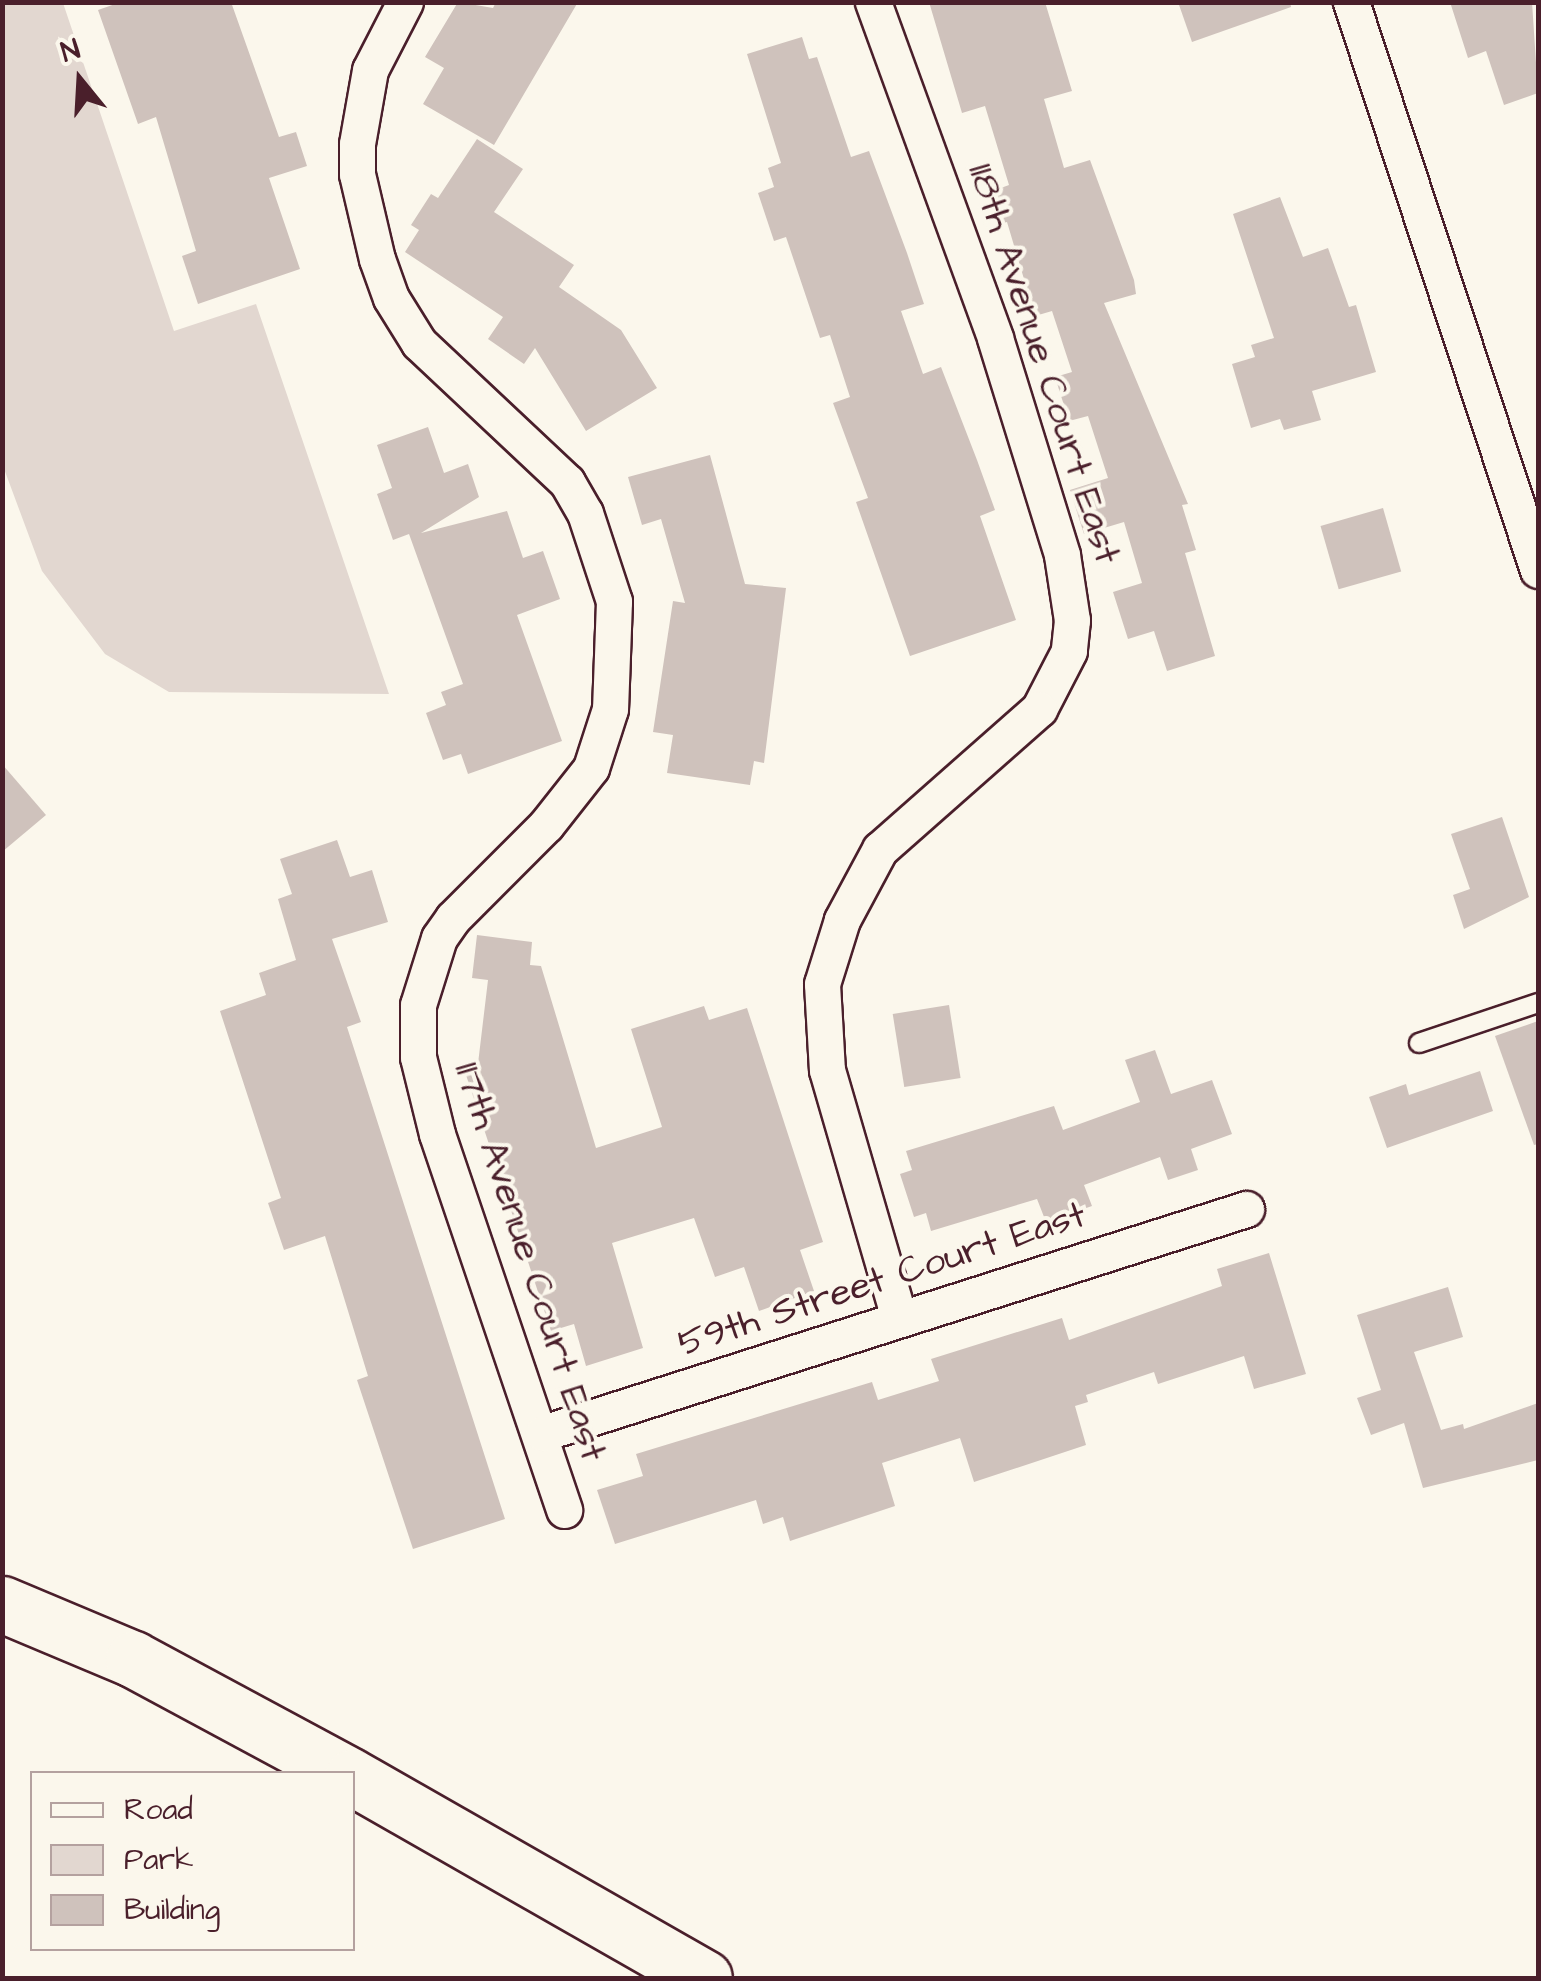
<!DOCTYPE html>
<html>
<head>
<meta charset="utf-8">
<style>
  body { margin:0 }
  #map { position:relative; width:1541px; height:1981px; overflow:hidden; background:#fbf7ec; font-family:"Architects Daughter",sans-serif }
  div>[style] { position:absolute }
  .green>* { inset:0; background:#e2d7d0 }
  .building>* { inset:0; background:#cfc2bc; transform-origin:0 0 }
  .roads { filter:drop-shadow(2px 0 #4a1f2b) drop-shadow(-2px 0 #4a1f2b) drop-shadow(0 2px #4a1f2b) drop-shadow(0 -2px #4a1f2b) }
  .lane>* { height:18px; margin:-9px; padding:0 9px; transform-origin:9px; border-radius:9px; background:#fbf7ec }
  .street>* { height:35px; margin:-17.5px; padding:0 17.5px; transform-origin:17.5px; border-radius:17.5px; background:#fbf7ec }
  .highway>* { height:55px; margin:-27.5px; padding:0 27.5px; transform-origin:27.5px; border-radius:27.5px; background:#fbf7ec }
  span { translate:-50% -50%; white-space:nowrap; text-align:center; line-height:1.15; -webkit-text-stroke:8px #fbf7ec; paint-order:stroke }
  .street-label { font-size:38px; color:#4a1f2b }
  .frame { position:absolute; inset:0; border:5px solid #4a1f2b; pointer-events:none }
  .legend { position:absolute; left:30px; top:1771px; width:325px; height:180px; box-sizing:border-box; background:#fbf7ec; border:2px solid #b4a19f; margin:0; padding:12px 18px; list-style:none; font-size:30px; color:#4a1f2b }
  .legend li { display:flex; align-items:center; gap:20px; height:50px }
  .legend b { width:50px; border:2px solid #b4a19f }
  .north { position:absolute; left:30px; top:30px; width:100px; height:100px; -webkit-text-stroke:8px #fbf7ec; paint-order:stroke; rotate:342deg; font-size:28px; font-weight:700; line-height:40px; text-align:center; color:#4a1f2b }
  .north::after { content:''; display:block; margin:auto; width:35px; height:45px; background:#4a1f2b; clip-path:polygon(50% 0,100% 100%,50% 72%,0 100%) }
</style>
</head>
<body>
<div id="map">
  <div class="green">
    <i style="clip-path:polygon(3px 2px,63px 3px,174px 331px,256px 304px,389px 694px,169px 692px,105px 654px,42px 571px,3px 466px)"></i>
  </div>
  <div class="building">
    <i style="clip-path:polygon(121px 2px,231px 2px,279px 137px,296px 132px,307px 166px,269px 178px,300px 269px,198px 304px,182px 256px,196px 251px,156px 117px,138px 124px,98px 10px)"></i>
    <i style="clip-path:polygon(458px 2px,493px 8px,496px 2px,578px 2px,494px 145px,423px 104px,444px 68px,425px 57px)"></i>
    <i style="clip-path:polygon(929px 2px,1045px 2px,1072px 91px,1044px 99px,1064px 168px,1090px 160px,1134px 280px,1136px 294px,1104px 303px,1188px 504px,1182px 505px,1196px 550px,1185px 553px,1215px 656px,1167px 671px,1154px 631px,1128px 639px,1113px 592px,1142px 583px,1124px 522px,1084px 534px,1070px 490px,1108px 478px,1088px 416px,1069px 421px,1055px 377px,1072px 372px,1052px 311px,1035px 316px,1007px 222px,1000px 224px,990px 192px,1009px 185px,985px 106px,962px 113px)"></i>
    <i style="clip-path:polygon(1178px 2px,1290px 2px,1291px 7px,1192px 42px)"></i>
    <i style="clip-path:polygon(1450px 2px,1532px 2px,1538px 93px,1504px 105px,1486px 51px,1468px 58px)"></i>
    <i style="clip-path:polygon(802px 37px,809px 59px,817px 57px,851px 157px,869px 151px,907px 253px,924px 304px,901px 311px,923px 374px,941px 367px,977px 460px,995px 510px,980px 516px,1016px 620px,910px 656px,856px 502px,868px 498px,833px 403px,850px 397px,830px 335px,820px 338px,786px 237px,774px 241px,758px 193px,774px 187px,768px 168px,781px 163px,747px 54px)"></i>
    <i style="clip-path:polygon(477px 139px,523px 169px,494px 212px,574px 265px,559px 287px,621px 330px,657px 388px,586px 431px,535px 348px,524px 364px,488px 339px,503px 317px,405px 252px,419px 230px,411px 225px,431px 194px,438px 198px)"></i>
    <i style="clip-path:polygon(1280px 197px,1303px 257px,1328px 248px,1349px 307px,1356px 305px,1376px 372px,1312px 391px,1321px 420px,1284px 430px,1280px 419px,1251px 428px,1232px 364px,1255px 357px,1251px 345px,1274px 338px,1233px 214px)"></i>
    <i style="clip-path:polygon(428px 427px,444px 473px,468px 464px,479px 497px,421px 533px,507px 511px,523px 558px,543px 551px,560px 599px,517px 615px,562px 741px,468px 774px,461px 754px,443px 760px,426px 713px,446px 705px,441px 692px,463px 684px,409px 534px,393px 540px,377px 494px,392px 488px,377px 445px)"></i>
    <i style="clip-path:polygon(710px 455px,745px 584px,786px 588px,764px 763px,754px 761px,750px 785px,667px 773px,673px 735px,653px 732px,673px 601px,685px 603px,661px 519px,642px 525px,628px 477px)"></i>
    <i style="left:1383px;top:508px;width:66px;height:65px;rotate:74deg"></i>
    <i style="clip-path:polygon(2px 764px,46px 815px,2px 852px)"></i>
    <i style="clip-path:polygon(1502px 817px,1529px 897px,1464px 929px,1453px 895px,1470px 889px,1451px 834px)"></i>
    <i style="clip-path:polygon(337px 840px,350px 877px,372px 870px,388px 922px,332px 939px,361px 1022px,347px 1027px,505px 1519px,413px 1549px,357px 1380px,368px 1376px,325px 1236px,284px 1250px,268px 1203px,281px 1198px,220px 1011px,266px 995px,259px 973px,296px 960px,278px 899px,292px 894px,280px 859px)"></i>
    <i style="clip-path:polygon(477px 935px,532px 942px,530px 965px,541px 966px,596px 1148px,662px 1127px,631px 1029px,704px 1006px,709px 1020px,747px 1008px,823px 1242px,800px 1250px,814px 1291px,759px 1311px,744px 1267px,715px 1277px,694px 1218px,612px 1243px,643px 1348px,586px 1366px,574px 1324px,551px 1331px,466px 1075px,477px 1072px,488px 980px,472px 978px)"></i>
    <i style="left:949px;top:1005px;width:74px;height:57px;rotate:81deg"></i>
    <i style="clip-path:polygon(1538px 1021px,1538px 1144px,1534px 1145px,1495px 1036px)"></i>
    <i style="clip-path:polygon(1155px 1050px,1171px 1094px,1212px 1080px,1232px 1134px,1191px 1149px,1198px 1170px,1168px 1180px,1160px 1157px,1084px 1185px,1092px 1206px,1046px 1222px,1037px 1199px,931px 1231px,926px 1213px,914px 1217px,900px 1174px,912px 1170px,906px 1151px,1054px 1106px,1063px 1130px,1140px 1102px,1125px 1060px)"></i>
    <i style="clip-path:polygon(1480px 1071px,1493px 1111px,1387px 1148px,1369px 1097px,1406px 1084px,1409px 1095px)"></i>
    <i style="clip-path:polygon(1269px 1253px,1306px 1374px,1254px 1389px,1244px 1356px,1158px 1384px,1154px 1372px,1086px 1395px,1088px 1402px,1075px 1406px,1086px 1445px,974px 1482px,960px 1438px,882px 1463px,895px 1506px,790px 1541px,783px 1517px,763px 1524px,756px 1500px,615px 1544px,597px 1490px,643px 1476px,636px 1454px,872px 1382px,878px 1400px,939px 1381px,931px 1359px,1062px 1318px,1069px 1340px,1222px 1286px,1217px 1269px)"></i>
    <i style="clip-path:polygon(1448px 1287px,1463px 1337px,1414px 1352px,1441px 1430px,1463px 1424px,1464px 1429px,1538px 1403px,1538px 1460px,1423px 1488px,1404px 1423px,1371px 1435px,1357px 1398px,1381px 1390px,1357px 1315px)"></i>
  </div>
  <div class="roads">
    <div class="lane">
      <i style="left:1419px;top:1043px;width:126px;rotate:-18.6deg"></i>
    </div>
    <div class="street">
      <i style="left:405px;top:2px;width:76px;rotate:117.2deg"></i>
      <i style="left:370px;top:70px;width:75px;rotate:100deg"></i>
      <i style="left:357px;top:144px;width:30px;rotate:90deg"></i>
      <i style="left:357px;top:174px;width:87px;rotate:76.8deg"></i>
      <i style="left:377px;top:259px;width:41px;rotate:70.3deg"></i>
      <i style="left:391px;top:298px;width:53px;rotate:58.1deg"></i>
      <i style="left:419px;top:343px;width:203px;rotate:43.2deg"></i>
      <i style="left:567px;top:482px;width:36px;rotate:60deg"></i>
      <i style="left:585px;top:513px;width:93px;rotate:71.8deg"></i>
      <i style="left:614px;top:601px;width:108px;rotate:92.1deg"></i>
      <i style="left:610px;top:709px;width:62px;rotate:107.9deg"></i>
      <i style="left:591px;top:768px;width:73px;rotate:128.3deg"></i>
      <i style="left:546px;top:825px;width:132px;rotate:135deg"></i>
      <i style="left:453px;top:918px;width:24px;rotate:125deg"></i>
      <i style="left:439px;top:938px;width:70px;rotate:107.4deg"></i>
      <i style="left:418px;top:1005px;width:52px;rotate:90deg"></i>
      <i style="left:418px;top:1057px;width:79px;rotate:76.1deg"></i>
      <i style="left:437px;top:1134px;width:397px;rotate:71.3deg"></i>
      <i style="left:873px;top:2px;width:357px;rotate:70deg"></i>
      <i style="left:995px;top:338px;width:227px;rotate:72.8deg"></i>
      <i style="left:1062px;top:555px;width:66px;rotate:81.3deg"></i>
      <i style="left:1072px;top:620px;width:31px;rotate:96deg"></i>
      <i style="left:1069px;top:651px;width:65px;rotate:117.3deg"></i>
      <i style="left:1039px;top:709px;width:212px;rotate:138.6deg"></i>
      <i style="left:880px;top:849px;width:81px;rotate:118.2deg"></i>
      <i style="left:842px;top:920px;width:67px;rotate:107.4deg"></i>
      <i style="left:822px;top:984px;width:86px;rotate:86.7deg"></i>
      <i style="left:827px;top:1070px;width:258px;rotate:73.8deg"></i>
      <i style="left:1351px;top:2px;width:598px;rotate:71.78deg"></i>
      <i style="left:543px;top:1433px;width:738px;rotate:-17.67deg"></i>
    </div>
    <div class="highway">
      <i style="left:2px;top:1604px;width:142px;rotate:22.8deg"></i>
      <i style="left:133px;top:1659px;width:243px;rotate:28.3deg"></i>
      <i style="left:352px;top:1777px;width:405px;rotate:29.7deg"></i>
    </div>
  </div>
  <div class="street-label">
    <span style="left:1043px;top:364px;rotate:72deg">118th Avenue Court East</span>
    <span style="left:529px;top:1262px;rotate:72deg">117th Avenue Court East</span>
    <span style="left:882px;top:1280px;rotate:-18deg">59th Street Court East</span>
  </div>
  <div class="frame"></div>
  <ul class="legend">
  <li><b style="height:12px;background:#fbf7ec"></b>Road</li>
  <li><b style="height:28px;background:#e2d7d0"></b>Park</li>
  <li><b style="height:28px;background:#cfc2bc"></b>Building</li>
  </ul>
  <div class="north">N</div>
</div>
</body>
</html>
